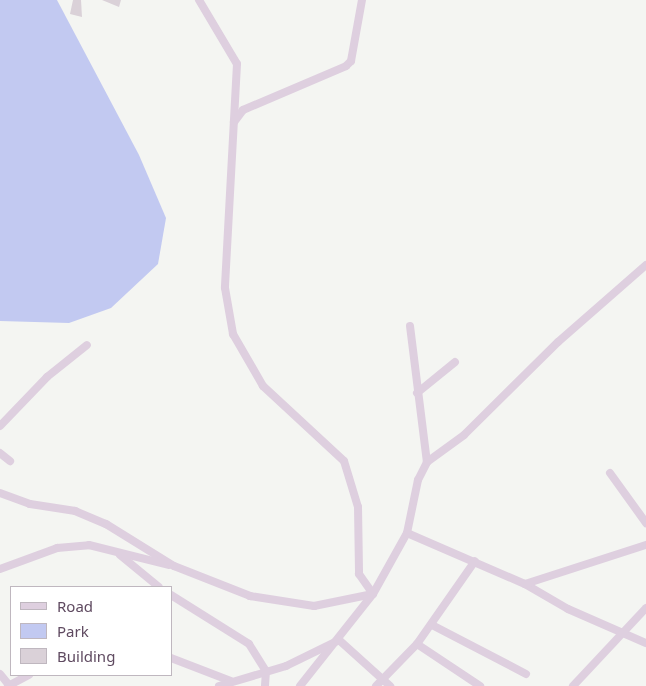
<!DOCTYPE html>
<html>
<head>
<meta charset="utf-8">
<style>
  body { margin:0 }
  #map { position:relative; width:646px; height:686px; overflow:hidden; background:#f4f5f2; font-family:"Noto Sans",sans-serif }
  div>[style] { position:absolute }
  .green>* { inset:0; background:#c2c9f1 }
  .building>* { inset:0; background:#dad1d8 }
  .minor>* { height:8px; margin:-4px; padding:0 4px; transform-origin:4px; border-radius:4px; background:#decfdf }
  span { translate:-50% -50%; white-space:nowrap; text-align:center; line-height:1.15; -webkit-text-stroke:4px #fff; paint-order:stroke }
  .legend { position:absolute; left:10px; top:586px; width:162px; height:90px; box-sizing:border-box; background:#fff; border:1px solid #bfb7bf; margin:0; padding:6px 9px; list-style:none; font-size:15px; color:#5f4a60 }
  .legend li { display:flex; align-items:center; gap:10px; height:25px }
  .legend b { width:25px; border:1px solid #bfb7bf }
</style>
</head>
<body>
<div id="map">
  <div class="green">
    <i style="clip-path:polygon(0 0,57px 0,139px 155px,166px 218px,158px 264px,111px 308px,69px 323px,0 321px)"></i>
  </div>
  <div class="building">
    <i style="clip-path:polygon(73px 0,81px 0,82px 17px,70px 14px)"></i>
    <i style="clip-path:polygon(102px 0,121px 0,119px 7px)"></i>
  </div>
  <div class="minor">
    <i style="left:199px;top:0;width:74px;rotate:59.3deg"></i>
    <i style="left:237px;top:64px;width:224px;rotate:93.1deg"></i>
    <i style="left:225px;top:288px;width:47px;rotate:80.1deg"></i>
    <i style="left:233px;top:334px;width:60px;rotate:60deg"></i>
    <i style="left:263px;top:386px;width:110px;rotate:42.8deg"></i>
    <i style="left:344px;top:461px;width:48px;rotate:73.1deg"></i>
    <i style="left:358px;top:507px;width:67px;rotate:89.1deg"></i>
    <i style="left:359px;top:574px;width:24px;rotate:55deg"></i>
    <i style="left:234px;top:122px;width:15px;rotate:-53deg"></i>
    <i style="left:243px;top:110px;width:112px;rotate:-23.1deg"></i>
    <i style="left:346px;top:66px;width:7px;rotate:-45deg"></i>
    <i style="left:351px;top:61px;width:62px;rotate:-79.8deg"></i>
    <i style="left:410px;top:326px;width:137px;rotate:82.9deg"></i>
    <i style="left:417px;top:393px;width:49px;rotate:-39.2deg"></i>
    <i style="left:0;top:426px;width:68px;rotate:-46.2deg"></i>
    <i style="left:47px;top:377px;width:51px;rotate:-38.7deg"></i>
    <i style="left:0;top:453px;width:13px;rotate:39deg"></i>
    <i style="left:610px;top:473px;width:62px;rotate:54.2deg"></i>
    <i style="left:0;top:493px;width:32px;rotate:20deg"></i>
    <i style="left:30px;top:504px;width:46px;rotate:8.8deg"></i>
    <i style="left:75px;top:511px;width:34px;rotate:23deg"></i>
    <i style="left:106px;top:524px;width:80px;rotate:31.7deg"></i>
    <i style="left:174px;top:566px;width:82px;rotate:21.5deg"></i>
    <i style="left:250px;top:596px;width:65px;rotate:8.9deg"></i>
    <i style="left:314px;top:606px;width:60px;rotate:-11.5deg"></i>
    <i style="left:407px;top:533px;width:129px;rotate:23.4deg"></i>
    <i style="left:525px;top:584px;width:50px;rotate:30.2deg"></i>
    <i style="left:568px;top:609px;width:85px;rotate:23.6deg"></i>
    <i style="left:120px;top:555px;width:50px;rotate:39.4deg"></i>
    <i style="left:0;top:569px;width:61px;rotate:-20.2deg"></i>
    <i style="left:57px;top:548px;width:32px;rotate:-5deg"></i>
    <i style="left:89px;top:545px;width:82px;rotate:14deg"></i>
    <i style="left:525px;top:584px;width:127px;rotate:-17.9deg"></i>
    <i style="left:171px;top:595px;width:92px;rotate:32.1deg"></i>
    <i style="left:249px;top:644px;width:32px;rotate:58deg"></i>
    <i style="left:266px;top:671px;width:15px;rotate:94deg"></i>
    <i style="left:432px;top:625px;width:106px;rotate:27.5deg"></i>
    <i style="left:417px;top:644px;width:76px;rotate:33.7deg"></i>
    <i style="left:171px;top:658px;width:64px;rotate:21deg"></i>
    <i style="left:0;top:674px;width:14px;rotate:51deg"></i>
    <i style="left:8px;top:686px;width:24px;rotate:-28deg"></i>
    <i style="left:219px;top:686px;width:70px;rotate:-16.6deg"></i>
    <i style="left:286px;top:666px;width:59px;rotate:-26.1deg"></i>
    <i style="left:339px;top:640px;width:69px;rotate:42deg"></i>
    <i style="left:300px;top:686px;width:117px;rotate:-51.6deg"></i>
    <i style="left:373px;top:594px;width:70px;rotate:-60.9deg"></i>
    <i style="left:407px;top:533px;width:54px;rotate:-78.3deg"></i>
    <i style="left:418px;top:480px;width:20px;rotate:-63deg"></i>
    <i style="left:427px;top:462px;width:46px;rotate:-36.1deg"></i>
    <i style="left:464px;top:435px;width:132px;rotate:-44.7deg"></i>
    <i style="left:558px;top:342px;width:117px;rotate:-41.2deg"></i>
    <i style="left:376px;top:686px;width:59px;rotate:-45.7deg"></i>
    <i style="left:417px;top:644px;width:101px;rotate:-55.1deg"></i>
    <i style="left:573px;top:686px;width:107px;rotate:-46.9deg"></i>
  </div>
  <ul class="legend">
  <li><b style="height:6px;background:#decfdf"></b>Road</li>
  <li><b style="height:14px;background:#c2c9f1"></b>Park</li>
  <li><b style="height:14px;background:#dad1d8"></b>Building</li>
  </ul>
</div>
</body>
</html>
